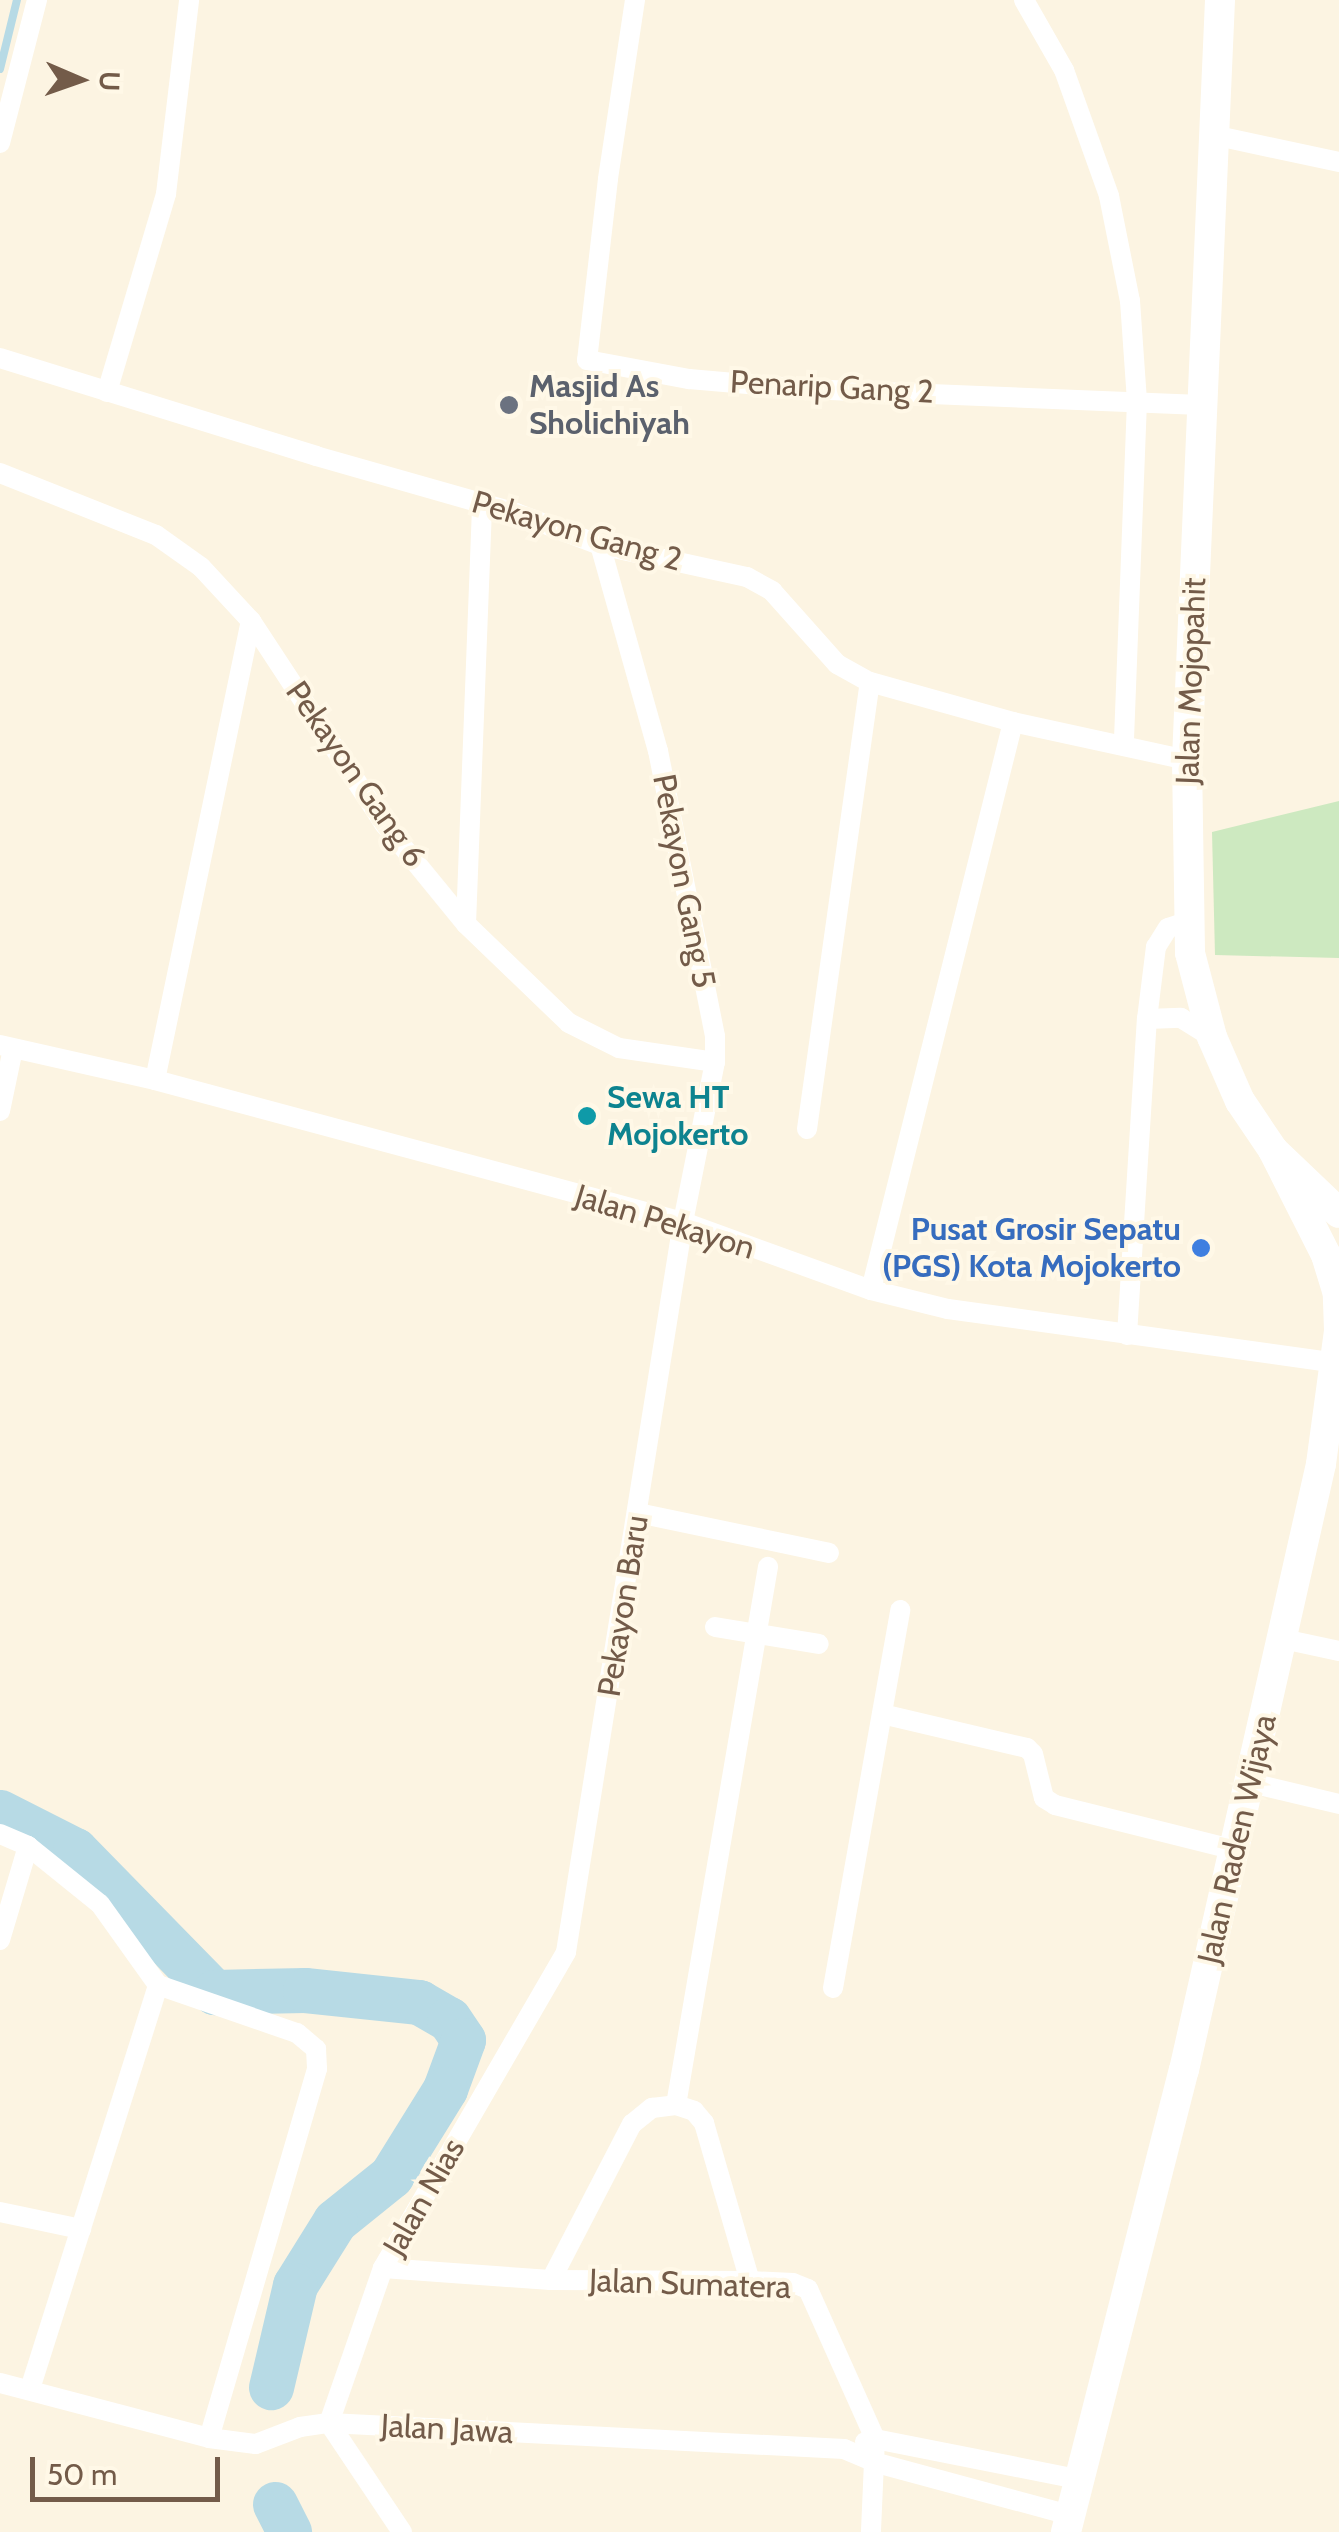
<!DOCTYPE html>
<html>
<head>
<meta charset="utf-8">
<style>
  body { margin:0 }
  #map { position:relative; width:1339px; height:2532px; overflow:hidden; background:#fcf4e2; font-family:Cabin,sans-serif }
  div>[style] { position:absolute }
  .green>* { inset:0; background:#cde9c0 }
  .stream>* { height:8px; margin:-4px; padding:0 4px; transform-origin:4px; border-radius:4px; background:#b7dae5 }
  .river>* { height:45px; margin:-22.5px; padding:0 22.5px; transform-origin:22.5px; border-radius:22.5px; background:#b7dae5 }
  .street>* { height:20px; margin:-10px; padding:0 10px; transform-origin:10px; border-radius:10px; background:#fff }
  .secondary>* { height:30px; margin:-15px; padding:0 15px; transform-origin:15px; border-radius:15px; background:#fff }
  .dots>* { width:28px; height:28px; translate:-50% -50%; box-sizing:border-box; border:5px solid #fff8e7; border-radius:50% }
  span { translate:-50% -50%; white-space:nowrap; text-align:center; line-height:1.15; -webkit-text-stroke:8px #fff8e7; paint-order:stroke }
  .worship-label { font-size:32px; color:#5b616d; font-weight:700 }
  .left { translate:0 -50%; text-align:left }
  .street-label { font-size:32px; color:#735b49 }
  .culture-label { font-size:32px; color:#0d838f; font-weight:700 }
  .shop-label { font-size:32px; color:#366cbe; font-weight:700 }
  .right { translate:-100% -50%; text-align:right }
  .north { position:absolute; left:30px; top:30px; width:100px; height:100px; -webkit-text-stroke:8px #fff8e7; paint-order:stroke; rotate:92deg; font-size:28px; font-weight:700; line-height:40px; text-align:center; color:#735b49 }
  .north::after { content:''; display:block; margin:auto; width:35px; height:45px; background:#735b49; clip-path:polygon(50% 0,100% 100%,50% 72%,0 100%) }
  .scale { position:absolute; left:30px; top:2457px; width:190px; height:45px; box-sizing:border-box; border:5px solid #735b49; border-top:0; padding-left:12px; font-size:30px; line-height:35px; white-space:nowrap; color:#735b49; -webkit-text-stroke:8px #fff8e7; paint-order:stroke }
</style>
</head>
<body>
<div id="map">
  <div class="green">
    <i style="clip-path:polygon(1339px 801px,1339px 958px,1215px 955px,1212px 832px)"></i>
  </div>
  <div class="stream">
    <i style="left:0;top:69px;width:71px;rotate:-76.2deg"></i>
  </div>
  <div class="river">
    <i style="left:0;top:1812px;width:84px;rotate:26.9deg"></i>
    <i style="left:75px;top:1850px;width:199px;rotate:45.6deg"></i>
    <i style="left:214px;top:1992px;width:91px;rotate:-1.3deg"></i>
    <i style="left:305px;top:1990px;width:115px;rotate:6deg"></i>
    <i style="left:419px;top:2002px;width:34px;rotate:30deg"></i>
    <i style="left:449px;top:2019px;width:25px;rotate:56deg"></i>
    <i style="left:463px;top:2040px;width:52px;rotate:110.2deg"></i>
    <i style="left:445px;top:2089px;width:102px;rotate:121.8deg"></i>
    <i style="left:391px;top:2176px;width:72px;rotate:141.2deg"></i>
    <i style="left:335px;top:2221px;width:75px;rotate:122deg"></i>
    <i style="left:295px;top:2285px;width:105px;rotate:103.2deg"></i>
    <i style="left:275px;top:2504px;width:31px;rotate:63deg"></i>
  </div>
  <div class="street">
    <i style="left:635px;top:0;width:181px;rotate:98.6deg"></i>
    <i style="left:608px;top:179px;width:182px;rotate:96.6deg"></i>
    <i style="left:587px;top:360px;width:104px;rotate:10.6deg"></i>
    <i style="left:689px;top:379px;width:116px;rotate:4.9deg"></i>
    <i style="left:805px;top:389px;width:396px;rotate:2.3deg"></i>
    <i style="left:1024px;top:0;width:81px;rotate:60.3deg"></i>
    <i style="left:1064px;top:70px;width:134px;rotate:70.3deg"></i>
    <i style="left:1109px;top:196px;width:107px;rotate:78.7deg"></i>
    <i style="left:1130px;top:301px;width:100px;rotate:86deg"></i>
    <i style="left:1137px;top:401px;width:345px;rotate:92.2deg"></i>
    <i style="left:1213px;top:135px;width:129px;rotate:12.1deg"></i>
    <i style="left:0;top:143px;width:148px;rotate:-75.5deg"></i>
    <i style="left:0;top:358px;width:331px;rotate:17.2deg"></i>
    <i style="left:316px;top:456px;width:208px;rotate:15.9deg"></i>
    <i style="left:516px;top:513px;width:90px;rotate:20.9deg"></i>
    <i style="left:600px;top:545px;width:150px;rotate:12.3deg"></i>
    <i style="left:747px;top:577px;width:29px;rotate:29deg"></i>
    <i style="left:772px;top:591px;width:98px;rotate:48.3deg"></i>
    <i style="left:837px;top:664px;width:38px;rotate:29deg"></i>
    <i style="left:870px;top:682px;width:148px;rotate:15.6deg"></i>
    <i style="left:1013px;top:722px;width:178px;rotate:12.3deg"></i>
    <i style="left:107px;top:392px;width:207px;rotate:-73.4deg"></i>
    <i style="left:166px;top:194px;width:195px;rotate:-83.2deg"></i>
    <i style="left:0;top:473px;width:168px;rotate:21.7deg"></i>
    <i style="left:156px;top:535px;width:55px;rotate:35.4deg"></i>
    <i style="left:201px;top:567px;width:74px;rotate:47.2deg"></i>
    <i style="left:251px;top:621px;width:244px;rotate:56.7deg"></i>
    <i style="left:385px;top:825px;width:128px;rotate:50.7deg"></i>
    <i style="left:466px;top:924px;width:143px;rotate:43.9deg"></i>
    <i style="left:569px;top:1023px;width:56px;rotate:26.6deg"></i>
    <i style="left:619px;top:1048px;width:97px;rotate:8.3deg"></i>
    <i style="left:466px;top:924px;width:419px;rotate:-87.8deg"></i>
    <i style="left:1147px;top:1019px;width:34px;rotate:-2deg"></i>
    <i style="left:1181px;top:1018px;width:36px;rotate:32deg"></i>
    <i style="left:0;top:1045px;width:159px;rotate:12.7deg"></i>
    <i style="left:155px;top:1080px;width:547px;rotate:15.05deg"></i>
    <i style="left:683px;top:1222px;width:200px;rotate:19.9deg"></i>
    <i style="left:871px;top:1290px;width:79px;rotate:13.9deg"></i>
    <i style="left:948px;top:1309px;width:391px;rotate:7.9deg"></i>
    <i style="left:155px;top:1080px;width:469px;rotate:-78.2deg"></i>
    <i style="left:0;top:1111px;width:63px;rotate:-78.2deg"></i>
    <i style="left:807px;top:1129px;width:451px;rotate:-82deg"></i>
    <i style="left:871px;top:1290px;width:585px;rotate:-75.96deg"></i>
    <i style="left:1127px;top:1335px;width:317px;rotate:-86.4deg"></i>
    <i style="left:1147px;top:1019px;width:73px;rotate:-82.9deg"></i>
    <i style="left:1156px;top:947px;width:22px;rotate:-58deg"></i>
    <i style="left:1168px;top:928px;width:22px;rotate:-18deg"></i>
    <i style="left:638px;top:1513px;width:195px;rotate:11.8deg"></i>
    <i style="left:715px;top:1627px;width:105px;rotate:9.3deg"></i>
    <i style="left:1283px;top:1639px;width:57px;rotate:12.1deg"></i>
    <i style="left:882px;top:1714px;width:149px;rotate:13.2deg"></i>
    <i style="left:1027px;top:1748px;width:8px;rotate:45deg"></i>
    <i style="left:1033px;top:1754px;width:45px;rotate:76deg"></i>
    <i style="left:1044px;top:1798px;width:13px;rotate:32deg"></i>
    <i style="left:1055px;top:1805px;width:186px;rotate:14deg"></i>
    <i style="left:1251px;top:1783px;width:90px;rotate:13.4deg"></i>
    <i style="left:0;top:1834px;width:30px;rotate:23deg"></i>
    <i style="left:28px;top:1846px;width:92px;rotate:38.9deg"></i>
    <i style="left:100px;top:1904px;width:100px;rotate:54.4deg"></i>
    <i style="left:158px;top:1985px;width:147px;rotate:19.1deg"></i>
    <i style="left:297px;top:2033px;width:25px;rotate:40deg"></i>
    <i style="left:316px;top:2049px;width:20px;rotate:87deg"></i>
    <i style="left:317px;top:2069px;width:384px;rotate:106.3deg"></i>
    <i style="left:0;top:1940px;width:98px;rotate:-73.4deg"></i>
    <i style="left:833px;top:1988px;width:384px;rotate:-79.9deg"></i>
    <i style="left:676px;top:2105px;width:546px;rotate:-80.3deg"></i>
    <i style="left:0;top:2212px;width:83px;rotate:11.9deg"></i>
    <i style="left:383px;top:2268px;width:168px;rotate:4.1deg"></i>
    <i style="left:551px;top:2280px;width:199px;rotate:0.3deg"></i>
    <i style="left:750px;top:2281px;width:43px;rotate:2.7deg"></i>
    <i style="left:793px;top:2283px;width:16px;rotate:22deg"></i>
    <i style="left:808px;top:2289px;width:164px;rotate:65.9deg"></i>
    <i style="left:875px;top:2439px;width:93px;rotate:92.5deg"></i>
    <i style="left:551px;top:2280px;width:176px;rotate:-62.6deg"></i>
    <i style="left:632px;top:2124px;width:26px;rotate:-39deg"></i>
    <i style="left:652px;top:2108px;width:24px;rotate:-7deg"></i>
    <i style="left:676px;top:2105px;width:19px;rotate:18deg"></i>
    <i style="left:694px;top:2111px;width:16px;rotate:50deg"></i>
    <i style="left:704px;top:2123px;width:165px;rotate:73.8deg"></i>
    <i style="left:0;top:2383px;width:216px;rotate:14.7deg"></i>
    <i style="left:209px;top:2438px;width:47px;rotate:7.3deg"></i>
    <i style="left:256px;top:2444px;width:47px;rotate:-21.1deg"></i>
    <i style="left:300px;top:2427px;width:29px;rotate:-8deg"></i>
    <i style="left:329px;top:2423px;width:516px;rotate:2.89deg"></i>
    <i style="left:844px;top:2449px;width:36px;rotate:23deg"></i>
    <i style="left:877px;top:2463px;width:200px;rotate:15.1deg"></i>
    <i style="left:30px;top:2389px;width:424px;rotate:-72.4deg"></i>
    <i style="left:865px;top:2442px;width:10px;rotate:-17deg"></i>
    <i style="left:875px;top:2439px;width:206px;rotate:11.2deg"></i>
    <i style="left:402px;top:2532px;width:131px;rotate:-123.8deg"></i>
    <i style="left:329px;top:2423px;width:164px;rotate:-70.8deg"></i>
    <i style="left:383px;top:2268px;width:365px;rotate:-59.9deg"></i>
    <i style="left:566px;top:1952px;width:739px;rotate:-80.89deg"></i>
    <i style="left:683px;top:1222px;width:163px;rotate:-78.7deg"></i>
    <i style="left:715px;top:1062px;width:26px;rotate:-90deg"></i>
    <i style="left:715px;top:1036px;width:291px;rotate:-101.3deg"></i>
    <i style="left:658px;top:751px;width:214px;rotate:-105.7deg"></i>
  </div>
  <div class="secondary">
    <i style="left:1220px;top:0;width:761px;rotate:92.49deg"></i>
    <i style="left:1187px;top:760px;width:193px;rotate:89.1deg"></i>
    <i style="left:1190px;top:953px;width:87px;rotate:75.3deg"></i>
    <i style="left:1212px;top:1037px;width:70px;rotate:66.4deg"></i>
    <i style="left:1240px;top:1101px;width:59px;rotate:56deg"></i>
    <i style="left:1273px;top:1150px;width:91px;rotate:43.7deg"></i>
    <i style="left:1066px;top:2532px;width:477px;rotate:-75.7deg"></i>
    <i style="left:1184px;top:2070px;width:621px;rotate:-77.26deg"></i>
    <i style="left:1321px;top:1464px;width:135px;rotate:-82.3deg"></i>
    <i style="left:1339px;top:1330px;width:36px;rotate:-92deg"></i>
    <i style="left:1338px;top:1294px;width:41px;rotate:-107.1deg"></i>
    <i style="left:1326px;top:1255px;width:118px;rotate:-116.8deg"></i>
  </div>
  <div class="dots">
    <i style="left:509px;top:405px;background:#6b7280"></i>
    <i style="left:587px;top:1116px;background:#0f9aa8"></i>
    <i style="left:1201px;top:1248px;background:#3f7fe0"></i>
  </div>
  <div class="worship-label">
    <span class="left" style="left:529px;top:405px">Masjid As<br>Sholichiyah</span>
  </div>
  <div class="street-label">
    <span style="left:832px;top:387px;rotate:3deg">Penarip Gang 2</span>
    <span style="left:577px;top:531px;rotate:16deg">Pekayon Gang 2</span>
    <span style="left:1191px;top:681px;rotate:-88deg">Jalan Mojopahit</span>
    <span style="left:356px;top:774px;rotate:55deg">Pekayon Gang 6</span>
    <span style="left:684px;top:881px;rotate:79deg">Pekayon Gang 5</span>
    <span style="left:665px;top:1222px;rotate:17deg">Jalan Pekayon</span>
    <span style="left:623px;top:1606px;rotate:-81deg">Pekayon Baru</span>
    <span style="left:1237px;top:1839px;rotate:-77deg">Jalan Raden Wijaya</span>
    <span style="left:424px;top:2197px;rotate:-60deg">Jalan Nias</span>
    <span style="left:690px;top:2284px;rotate:2deg">Jalan Sumatera</span>
    <span style="left:447px;top:2429px;rotate:3deg">Jalan Jawa</span>
  </div>
  <div class="culture-label">
    <span class="left" style="left:607px;top:1116px">Sewa HT<br>Mojokerto</span>
  </div>
  <div class="shop-label">
    <span class="right" style="left:1181px;top:1248px">Pusat Grosir Sepatu<br>(PGS) Kota Mojokerto</span>
  </div>
  <div class="north">U</div>
  <div class="scale">50 m</div>
</div>
</body>
</html>
